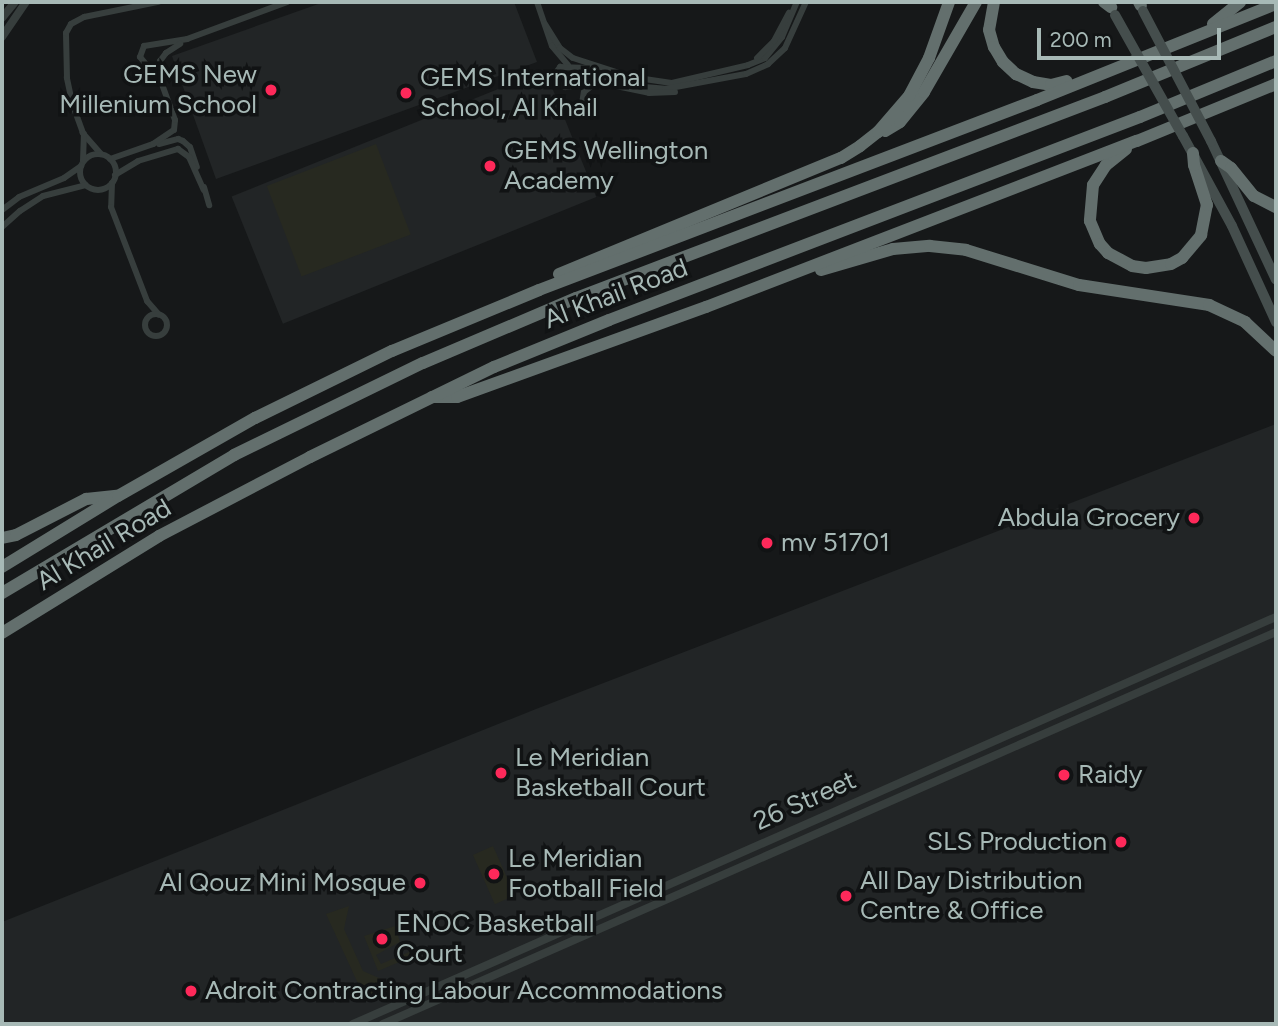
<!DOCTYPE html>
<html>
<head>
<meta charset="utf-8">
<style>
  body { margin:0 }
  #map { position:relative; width:1278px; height:1026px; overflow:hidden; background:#161819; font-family:Figtree,sans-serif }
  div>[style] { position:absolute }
  .built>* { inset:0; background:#222526; transform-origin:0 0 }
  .green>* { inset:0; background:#272920; transform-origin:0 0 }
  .minor>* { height:6px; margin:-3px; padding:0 3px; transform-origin:3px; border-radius:3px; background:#373e3d }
  .minor>.ring { margin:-3px; padding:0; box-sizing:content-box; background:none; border:6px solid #373e3d; border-radius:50% }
  .tertiary>* { height:8px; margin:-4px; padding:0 4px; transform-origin:4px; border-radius:4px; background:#373e3d }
  .secondary>* { height:10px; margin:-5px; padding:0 5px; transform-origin:5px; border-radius:5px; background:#454e4d }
  .motorway>* { height:12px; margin:-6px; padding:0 6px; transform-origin:6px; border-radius:6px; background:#636f6d }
  .secondary-bridge>* { height:10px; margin:-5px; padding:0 5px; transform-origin:5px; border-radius:5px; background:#454e4d }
  .dots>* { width:19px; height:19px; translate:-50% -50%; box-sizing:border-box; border:4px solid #111314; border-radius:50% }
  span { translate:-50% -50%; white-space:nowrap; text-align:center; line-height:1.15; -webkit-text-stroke:7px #111314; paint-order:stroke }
  .poi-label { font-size:26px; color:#a7b9b6 }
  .right { translate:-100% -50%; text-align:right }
  .left { translate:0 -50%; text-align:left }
  .street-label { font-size:26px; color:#a7b9b6 }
  .frame { position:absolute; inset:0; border:4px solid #a7b9b6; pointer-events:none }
  .scale { position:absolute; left:1037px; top:28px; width:184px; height:32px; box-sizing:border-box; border:4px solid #a7b9b6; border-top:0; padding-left:9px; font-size:21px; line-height:24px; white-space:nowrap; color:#a7b9b6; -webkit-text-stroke:5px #111314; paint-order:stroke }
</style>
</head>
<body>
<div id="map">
  <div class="built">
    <i style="clip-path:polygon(324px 2px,514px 2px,537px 62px,216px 179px,172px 56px)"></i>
    <i style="left:545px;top:70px;width:137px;height:338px;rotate:68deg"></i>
    <i style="clip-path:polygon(1276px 424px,1276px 1024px,2px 1024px,2px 922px,536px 709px)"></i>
  </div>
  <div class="green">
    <i style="left:376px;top:144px;width:97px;height:117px;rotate:69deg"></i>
    <i style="left:493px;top:846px;width:54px;height:22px;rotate:66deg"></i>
    <i style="clip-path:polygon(349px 906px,344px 929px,363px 971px,386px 981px,399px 1002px,378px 1000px,361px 990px,326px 914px)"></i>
    <i style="clip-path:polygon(395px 926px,400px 942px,376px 955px,381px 964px,416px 949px,418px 954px,378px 971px,364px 936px)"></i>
  </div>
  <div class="minor">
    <i style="left:537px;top:2px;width:46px;rotate:71.2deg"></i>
    <i style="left:552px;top:46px;width:25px;rotate:50deg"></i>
    <i style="left:545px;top:24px;width:28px;rotate:58deg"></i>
    <i style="left:560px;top:48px;width:16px;rotate:38deg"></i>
    <i style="left:573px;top:58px;width:61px;rotate:18.1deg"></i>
    <i style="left:631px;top:77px;width:41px;rotate:8.3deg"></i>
    <i style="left:672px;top:83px;width:78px;rotate:-13.3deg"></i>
    <i style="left:748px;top:65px;width:18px;rotate:-22deg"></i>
    <i style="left:765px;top:58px;width:27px;rotate:-51deg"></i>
    <i style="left:782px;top:37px;width:38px;rotate:-67deg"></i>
    <i style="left:757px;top:58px;width:24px;rotate:-45deg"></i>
    <i style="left:774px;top:41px;width:32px;rotate:-62deg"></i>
    <i style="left:574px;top:69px;width:9px;rotate:72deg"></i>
    <i style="left:577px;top:78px;width:9px;rotate:122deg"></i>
    <i style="left:572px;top:86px;width:7px;rotate:172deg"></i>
    <i style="left:565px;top:87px;width:9px;rotate:-153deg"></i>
    <i style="left:557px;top:83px;width:9px;rotate:-103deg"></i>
    <i style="left:555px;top:74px;width:9px;rotate:-54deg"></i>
    <i style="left:560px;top:67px;width:33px;rotate:2deg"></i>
    <i style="left:577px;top:78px;width:20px;rotate:-11deg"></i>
    <i style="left:597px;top:74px;width:38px;rotate:18deg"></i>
    <i style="left:633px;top:86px;width:32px;rotate:5deg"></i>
    <i style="left:665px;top:89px;width:82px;rotate:-10.5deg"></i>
    <i style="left:746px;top:74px;width:24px;rotate:-24deg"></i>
    <i style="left:768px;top:64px;width:23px;rotate:-43deg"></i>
    <i style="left:785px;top:48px;width:51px;rotate:-65.5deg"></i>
    <i style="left:162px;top:84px;width:35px;rotate:-129deg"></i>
    <i style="left:140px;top:57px;width:12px;rotate:-70deg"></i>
    <i style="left:144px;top:46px;width:44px;rotate:-9.2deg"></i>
    <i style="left:187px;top:39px;width:107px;rotate:-20.3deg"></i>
    <i style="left:581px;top:110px;width:18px;rotate:-81deg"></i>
    <i style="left:584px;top:92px;width:16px;rotate:-38deg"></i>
    <i style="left:597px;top:82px;width:53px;rotate:11.9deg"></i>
    <i style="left:649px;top:93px;width:26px;rotate:-2deg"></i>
    <i style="left:159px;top:144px;width:20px;rotate:-15deg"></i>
    <i style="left:178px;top:139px;width:5px;rotate:22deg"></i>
    <i style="left:183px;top:141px;width:9px;rotate:41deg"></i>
    <i style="left:190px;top:147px;width:21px;rotate:71deg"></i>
    <i style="left:101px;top:154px;width:28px;rotate:-131deg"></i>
    <i style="left:83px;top:133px;width:33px;rotate:-110deg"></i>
    <i style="left:72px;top:102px;width:25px;rotate:-102deg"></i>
    <i style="left:67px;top:78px;width:45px;rotate:-91.3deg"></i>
    <i style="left:66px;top:33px;width:10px;rotate:-61deg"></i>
    <i style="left:71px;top:24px;width:15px;rotate:-28deg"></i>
    <i style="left:84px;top:17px;width:76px;rotate:-11.5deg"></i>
    <i class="ring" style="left:80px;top:154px;width:30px;height:30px"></i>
    <i style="left:110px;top:159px;width:46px;rotate:-19.2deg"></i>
    <i style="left:153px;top:144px;width:25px;rotate:-34deg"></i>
    <i style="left:174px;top:130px;width:10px;rotate:-84deg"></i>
    <i style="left:175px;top:120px;width:38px;rotate:-110deg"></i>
    <i style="left:162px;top:84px;width:23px;rotate:-95deg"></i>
    <i style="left:160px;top:61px;width:10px;rotate:-53deg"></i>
    <i style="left:166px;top:53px;width:17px;rotate:-33deg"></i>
    <i style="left:83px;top:161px;width:27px;rotate:-88deg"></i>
    <i style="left:115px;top:175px;width:27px;rotate:-31deg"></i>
    <i style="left:138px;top:161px;width:42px;rotate:-16.7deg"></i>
    <i style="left:178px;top:149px;width:14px;rotate:36deg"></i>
    <i style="left:189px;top:157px;width:36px;rotate:66deg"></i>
    <i style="left:112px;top:183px;width:24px;rotate:92deg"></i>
    <i style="left:111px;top:207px;width:101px;rotate:69deg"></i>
    <i style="left:147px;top:301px;width:18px;rotate:49deg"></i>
    <i style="left:204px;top:187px;width:19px;rotate:74deg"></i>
    <i style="left:2px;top:210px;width:21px;rotate:-37deg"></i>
    <i style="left:19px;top:197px;width:49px;rotate:-22.9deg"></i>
    <i style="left:64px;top:178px;width:21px;rotate:-35deg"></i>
    <i style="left:2px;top:227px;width:24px;rotate:-42deg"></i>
    <i style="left:20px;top:211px;width:27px;rotate:-33deg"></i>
    <i style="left:43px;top:196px;width:44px;rotate:-14.3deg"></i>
    <i class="ring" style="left:145px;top:314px;width:16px;height:16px"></i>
  </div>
  <div class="tertiary">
    <i style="left:2px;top:18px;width:21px;rotate:-51deg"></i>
    <i style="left:2px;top:37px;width:42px;rotate:-55.6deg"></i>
    <i style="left:353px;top:1024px;width:1009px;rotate:-23.8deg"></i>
    <i style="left:383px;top:1024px;width:975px;rotate:-23.7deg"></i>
  </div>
  <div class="secondary">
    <i style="left:1183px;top:136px;width:102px;rotate:61.4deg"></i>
    <i style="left:1232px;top:226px;width:106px;rotate:65.4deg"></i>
    <i style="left:1211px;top:141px;width:153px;rotate:64.9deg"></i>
  </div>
  <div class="motorway">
    <i style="left:994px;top:2px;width:28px;rotate:100deg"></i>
    <i style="left:989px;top:30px;width:18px;rotate:74deg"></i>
    <i style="left:994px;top:47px;width:17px;rotate:59deg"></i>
    <i style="left:1003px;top:62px;width:18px;rotate:43deg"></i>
    <i style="left:1016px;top:74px;width:19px;rotate:25deg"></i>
    <i style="left:1033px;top:82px;width:18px;rotate:9deg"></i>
    <i style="left:1051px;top:85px;width:16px;rotate:-14deg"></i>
    <i style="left:1104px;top:2px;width:9px;rotate:36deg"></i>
    <i style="left:1139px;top:2px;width:4px;rotate:63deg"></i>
    <i style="left:1213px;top:24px;width:35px;rotate:-39deg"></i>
    <i style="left:885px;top:131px;width:17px;rotate:-31deg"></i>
    <i style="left:900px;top:122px;width:38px;rotate:-51deg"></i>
    <i style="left:924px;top:92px;width:104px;rotate:-60deg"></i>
    <i style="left:1126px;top:149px;width:26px;rotate:141deg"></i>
    <i style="left:1106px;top:165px;width:24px;rotate:123deg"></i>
    <i style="left:1093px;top:185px;width:36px;rotate:95deg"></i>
    <i style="left:1090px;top:221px;width:25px;rotate:67deg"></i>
    <i style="left:1100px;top:244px;width:12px;rotate:48deg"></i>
    <i style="left:1108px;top:253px;width:27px;rotate:28deg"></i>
    <i style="left:1132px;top:266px;width:14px;rotate:8deg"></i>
    <i style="left:1146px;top:268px;width:25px;rotate:-9deg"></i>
    <i style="left:1171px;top:264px;width:13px;rotate:-29deg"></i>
    <i style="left:1182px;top:258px;width:30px;rotate:-50deg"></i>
    <i style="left:1201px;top:235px;width:31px;rotate:-79deg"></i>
    <i style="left:1207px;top:205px;width:42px;rotate:-108deg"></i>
    <i style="left:1194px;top:165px;width:12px;rotate:-95deg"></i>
    <i style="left:1221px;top:161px;width:12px;rotate:35deg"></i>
    <i style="left:1231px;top:168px;width:36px;rotate:51deg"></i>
    <i style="left:1254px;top:196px;width:25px;rotate:27deg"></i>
    <i style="left:821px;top:270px;width:75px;rotate:-16.3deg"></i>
    <i style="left:893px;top:249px;width:37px;rotate:-5deg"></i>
    <i style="left:930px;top:246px;width:36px;rotate:6deg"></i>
    <i style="left:966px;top:250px;width:118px;rotate:17.2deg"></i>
    <i style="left:1079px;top:285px;width:132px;rotate:8.7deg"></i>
    <i style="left:1209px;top:305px;width:40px;rotate:25deg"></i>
    <i style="left:1245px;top:322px;width:42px;rotate:43.1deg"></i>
    <i style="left:559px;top:274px;width:305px;rotate:-22.4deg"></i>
    <i style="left:841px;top:158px;width:22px;rotate:-32deg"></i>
    <i style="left:860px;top:146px;width:23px;rotate:-38deg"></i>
    <i style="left:878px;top:132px;width:48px;rotate:-49.3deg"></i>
    <i style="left:909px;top:96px;width:43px;rotate:-62.2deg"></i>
    <i style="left:929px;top:58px;width:59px;rotate:-70.3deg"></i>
    <i style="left:432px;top:397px;width:25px"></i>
    <i style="left:457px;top:397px;width:265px;rotate:-19.9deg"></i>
    <i style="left:706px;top:307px;width:462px;rotate:-21.1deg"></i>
    <i style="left:1137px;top:141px;width:150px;rotate:-22.3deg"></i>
    <i style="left:2px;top:538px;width:14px;rotate:-12deg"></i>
    <i style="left:16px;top:535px;width:79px;rotate:-27.2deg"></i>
    <i style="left:86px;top:499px;width:31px;rotate:-6deg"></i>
    <i style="left:2px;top:567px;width:136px;rotate:-31.5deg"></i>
    <i style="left:118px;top:496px;width:158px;rotate:-29.7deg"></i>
    <i style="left:255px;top:418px;width:153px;rotate:-26.1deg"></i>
    <i style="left:392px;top:351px;width:159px;rotate:-22.5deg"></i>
    <i style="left:539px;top:290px;width:533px;rotate:-20.88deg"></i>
    <i style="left:1037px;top:100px;width:258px;rotate:-21.9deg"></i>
    <i style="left:2px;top:593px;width:270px;rotate:-30.7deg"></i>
    <i style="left:234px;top:455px;width:210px;rotate:-26deg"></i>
    <i style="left:423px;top:363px;width:166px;rotate:-23deg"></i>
    <i style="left:576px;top:298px;width:566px;rotate:-20.8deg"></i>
    <i style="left:1105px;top:97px;width:185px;rotate:-22.3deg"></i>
    <i style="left:2px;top:633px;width:185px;rotate:-31.7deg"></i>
    <i style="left:159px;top:536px;width:170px;rotate:-27.6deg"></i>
    <i style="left:310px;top:457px;width:205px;rotate:-26.1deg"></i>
    <i style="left:494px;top:367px;width:124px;rotate:-22.2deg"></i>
    <i style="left:609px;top:320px;width:568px;rotate:-20.92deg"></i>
    <i style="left:1140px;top:117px;width:147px;rotate:-22.4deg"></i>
  </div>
  <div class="secondary-bridge">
    <i style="left:1143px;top:11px;width:147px;rotate:62.4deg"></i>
    <i style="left:1115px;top:15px;width:139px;rotate:60.7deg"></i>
  </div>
  <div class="dots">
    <i style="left:271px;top:90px;background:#fe295a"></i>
    <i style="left:406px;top:93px;background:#fe295a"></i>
    <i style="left:490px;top:166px;background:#fe295a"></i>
    <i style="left:1194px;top:518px;background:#fe295a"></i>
    <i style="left:767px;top:543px;background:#fe295a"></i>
    <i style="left:501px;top:773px;background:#fe295a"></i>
    <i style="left:1064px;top:775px;background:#fe295a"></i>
    <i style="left:1121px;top:842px;background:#fe295a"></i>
    <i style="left:494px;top:874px;background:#fe295a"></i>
    <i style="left:420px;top:883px;background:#fe295a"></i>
    <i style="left:846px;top:896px;background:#fe295a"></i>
    <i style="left:382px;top:939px;background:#fe295a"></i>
    <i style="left:191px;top:991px;background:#fe295a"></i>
  </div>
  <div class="poi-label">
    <span class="right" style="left:257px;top:90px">GEMS New<br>Millenium School</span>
    <span class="left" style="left:420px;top:93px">GEMS International<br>School, Al Khail</span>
    <span class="left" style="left:504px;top:166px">GEMS Wellington<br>Academy</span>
    <span class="right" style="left:1180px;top:518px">Abdula Grocery</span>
    <span class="left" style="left:781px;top:543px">mv 51701</span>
    <span class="left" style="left:515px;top:773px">Le Meridian<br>Basketball Court</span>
    <span class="left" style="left:1078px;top:775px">Raidy</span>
    <span class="right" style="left:1107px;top:842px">SLS Production</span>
    <span class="left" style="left:508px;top:874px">Le Meridian<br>Football Field</span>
    <span class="left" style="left:860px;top:896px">All Day Distribution<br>Centre &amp; Office</span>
    <span class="right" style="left:406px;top:883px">Al Qouz Mini Mosque</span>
    <span class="left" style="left:396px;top:939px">ENOC Basketball<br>Court</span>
    <span class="left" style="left:205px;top:991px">Adroit Contracting Labour Accommodations</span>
  </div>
  <div class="street-label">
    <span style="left:616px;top:294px;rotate:-21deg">Al Khail Road</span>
    <span style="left:104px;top:545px;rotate:-31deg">Al Khail Road</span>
    <span style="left:805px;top:801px;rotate:-24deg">26 Street</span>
  </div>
  <div class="frame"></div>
  <div class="scale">200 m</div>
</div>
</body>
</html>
